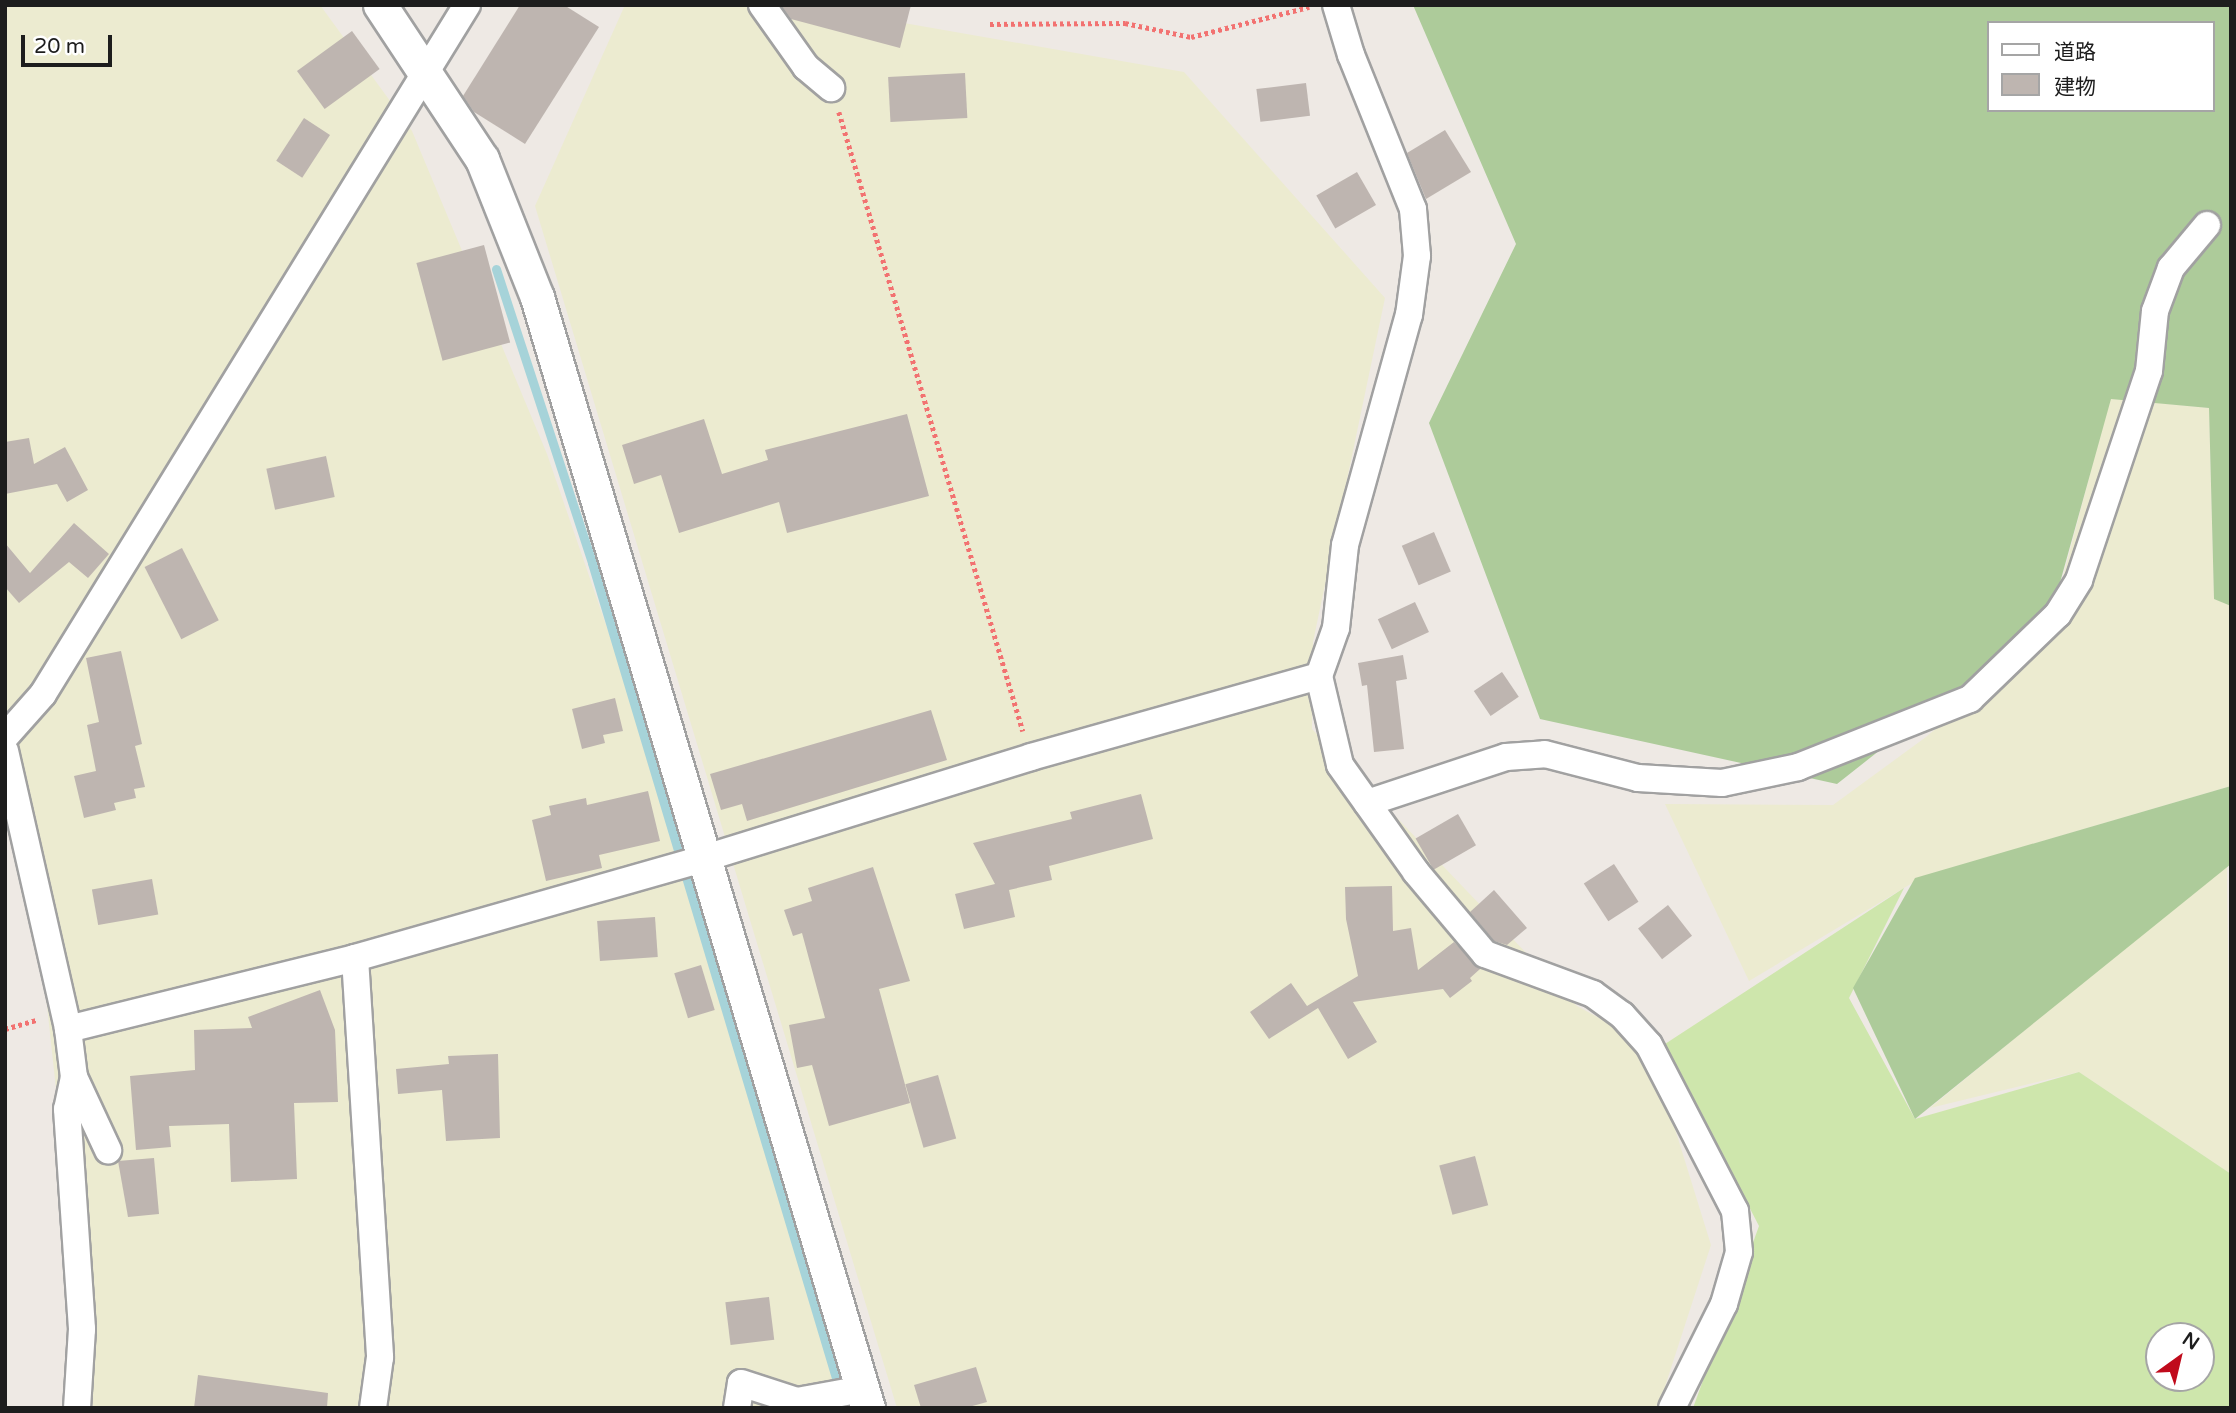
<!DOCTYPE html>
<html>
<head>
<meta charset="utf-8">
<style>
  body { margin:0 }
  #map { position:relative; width:2236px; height:1413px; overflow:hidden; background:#eee9e4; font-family:"Varela Round","Noto Sans JP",sans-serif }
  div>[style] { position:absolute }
  .farmland>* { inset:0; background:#ecebd0 }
  .grass>* { inset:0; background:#cee6ac }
  .forest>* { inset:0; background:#adcb9a }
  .stream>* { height:9px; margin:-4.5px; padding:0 4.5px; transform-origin:4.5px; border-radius:4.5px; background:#a6d3d9 }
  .building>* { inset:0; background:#beb5b0; transform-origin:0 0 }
  .path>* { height:4.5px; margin-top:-2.25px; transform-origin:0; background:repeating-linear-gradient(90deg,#f27271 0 3.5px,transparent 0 7px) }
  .roads { filter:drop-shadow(2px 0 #a1a1a1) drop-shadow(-2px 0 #a1a1a1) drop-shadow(0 2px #a1a1a1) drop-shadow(0 -2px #a1a1a1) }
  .minor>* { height:26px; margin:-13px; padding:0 13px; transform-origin:13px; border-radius:13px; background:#fff }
  .tertiary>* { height:33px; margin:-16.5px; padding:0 16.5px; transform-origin:16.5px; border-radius:16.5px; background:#fff }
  span { translate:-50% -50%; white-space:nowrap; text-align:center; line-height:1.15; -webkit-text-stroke:7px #fff; paint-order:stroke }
  .frame { position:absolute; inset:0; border:7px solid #1d1d1d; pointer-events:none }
  .legend { position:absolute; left:1987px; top:21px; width:228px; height:91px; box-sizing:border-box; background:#fff; border:2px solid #a5a5a5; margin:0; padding:9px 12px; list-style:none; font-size:21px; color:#1d1d1d }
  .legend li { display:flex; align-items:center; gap:14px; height:35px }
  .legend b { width:35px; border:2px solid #a5a5a5 }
  .north { position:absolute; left:2145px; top:1322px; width:70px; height:70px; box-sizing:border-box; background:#fff; border:2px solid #a5a5a5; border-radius:50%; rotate:34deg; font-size:19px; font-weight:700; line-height:28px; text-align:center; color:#1d1d1d }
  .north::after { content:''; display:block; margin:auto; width:24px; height:32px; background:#c00b1c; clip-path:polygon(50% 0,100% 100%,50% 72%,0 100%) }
  .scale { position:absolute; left:21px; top:35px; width:91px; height:32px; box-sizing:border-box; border:4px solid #1d1d1d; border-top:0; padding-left:9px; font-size:21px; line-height:24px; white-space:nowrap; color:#1d1d1d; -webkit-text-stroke:5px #fff; paint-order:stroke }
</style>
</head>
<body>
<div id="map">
  <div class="farmland">
    <i style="clip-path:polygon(5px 5px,320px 5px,412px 131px,547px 454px,821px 1248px,863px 1408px,62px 1408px,82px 1329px,32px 867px,5px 717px)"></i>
    <i style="clip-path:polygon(625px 5px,801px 5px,1184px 72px,1385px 298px,1313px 642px,1312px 729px,1577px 1006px,1649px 1045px,1711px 1245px,1658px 1408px,897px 1408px,535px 206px)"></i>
    <i style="clip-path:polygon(2110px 398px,2209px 408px,2214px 599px,2231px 605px,2231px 786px,1924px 876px,1749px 981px,1665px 804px,1833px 805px,1926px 737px,2048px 634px)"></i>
    <i style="clip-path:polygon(2227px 864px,2231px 1174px,2079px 1072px,1930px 1108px)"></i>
  </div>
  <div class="grass">
    <i style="clip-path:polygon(evenodd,1904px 888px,1849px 998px,1915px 1119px,2079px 1072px,2231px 1174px,2231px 1408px,1693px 1408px,1759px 1226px,1665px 1044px,1904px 888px,2159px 1336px,2201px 1336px,2201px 1378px,2159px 1378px,2159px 1336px)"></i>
  </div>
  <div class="forest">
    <i style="clip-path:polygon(evenodd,1413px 5px,2231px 5px,2231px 606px,2214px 599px,2209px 408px,2111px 399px,2051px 615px,1837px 784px,1540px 719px,1429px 423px,1516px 244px,1413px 5px,1989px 23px,2213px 23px,2213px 110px,1989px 110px,1989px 23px)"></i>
    <i style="clip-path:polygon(2231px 786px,2231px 864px,1915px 1119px,1853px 988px,1915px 878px)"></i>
  </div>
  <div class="stream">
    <i style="left:496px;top:269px;width:309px;rotate:71.9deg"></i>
    <i style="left:592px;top:563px;width:882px;rotate:73.33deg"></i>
  </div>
  <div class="building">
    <i style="clip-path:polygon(520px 5px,564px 5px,599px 27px,525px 144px,474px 112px,463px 96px)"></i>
    <i style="clip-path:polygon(781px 5px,911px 5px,900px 48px,791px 19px)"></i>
    <i style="left:352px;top:31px;width:47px;height:68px;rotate:54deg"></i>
    <i style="left:965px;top:73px;width:45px;height:77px;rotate:87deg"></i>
    <i style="left:1306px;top:83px;width:33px;height:50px;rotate:83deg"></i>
    <i style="left:304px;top:118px;width:31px;height:51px;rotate:33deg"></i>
    <i style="clip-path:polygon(1445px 130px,1471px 172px,1426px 199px,1407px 153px)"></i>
    <i style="left:1357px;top:172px;width:38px;height:47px;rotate:60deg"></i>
    <i style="left:484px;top:245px;width:101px;height:70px;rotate:75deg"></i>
    <i style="clip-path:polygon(907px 414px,929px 496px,787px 533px,779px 502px,679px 533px,661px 475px,634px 484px,622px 445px,704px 419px,722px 474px,768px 460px,765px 450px)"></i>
    <i style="clip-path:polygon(29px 438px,34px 464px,65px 447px,88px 490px,67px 502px,57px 484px,5px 494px,5px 442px)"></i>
    <i style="left:326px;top:456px;width:42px;height:61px;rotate:78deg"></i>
    <i style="clip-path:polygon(74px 523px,109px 554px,88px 578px,69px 562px,19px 603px,5px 587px,5px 543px,30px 573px)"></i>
    <i style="left:1434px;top:532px;width:43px;height:35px;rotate:67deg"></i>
    <i style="left:182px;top:548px;width:81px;height:42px;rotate:63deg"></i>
    <i style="left:1415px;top:602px;width:33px;height:41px;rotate:65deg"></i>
    <i style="clip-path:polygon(121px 651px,142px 744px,135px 746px,145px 787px,134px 789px,136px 798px,114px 803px,116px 810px,84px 818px,74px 776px,96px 771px,87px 725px,99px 722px,86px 658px)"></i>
    <i style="clip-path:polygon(1403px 655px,1407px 679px,1396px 681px,1404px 749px,1374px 752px,1367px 685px,1362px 686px,1358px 663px)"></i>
    <i style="left:1502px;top:672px;width:30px;height:34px;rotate:56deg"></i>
    <i style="clip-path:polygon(615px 698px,623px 731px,603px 735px,605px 743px,582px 749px,572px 709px)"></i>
    <i style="clip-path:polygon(931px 710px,947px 760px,747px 821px,742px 804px,721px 810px,710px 774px)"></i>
    <i style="clip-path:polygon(648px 791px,660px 841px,599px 855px,602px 868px,546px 881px,532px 820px,551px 815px,549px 806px,586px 798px,587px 805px)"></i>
    <i style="clip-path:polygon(1141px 794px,1153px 839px,1049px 866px,1052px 880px,1009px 890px,1015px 917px,964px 929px,955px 894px,995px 884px,973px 843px,1072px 819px,1070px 812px)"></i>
    <i style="left:1458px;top:814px;width:36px;height:49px;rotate:60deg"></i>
    <i style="left:1614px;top:864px;width:45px;height:36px;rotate:57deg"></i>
    <i style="clip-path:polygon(873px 867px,910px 981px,879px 989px,910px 1103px,829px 1126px,812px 1065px,797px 1068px,789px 1025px,825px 1018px,802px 933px,793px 936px,784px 910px,812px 901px,808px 888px)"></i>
    <i style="left:152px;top:879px;width:36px;height:61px;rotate:80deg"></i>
    <i style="clip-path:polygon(1392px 886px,1393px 931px,1411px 928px,1418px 970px,1454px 942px,1480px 969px,1470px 978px,1472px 981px,1450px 998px,1443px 989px,1353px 1002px,1377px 1042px,1348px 1059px,1318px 1008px,1269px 1039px,1250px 1012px,1291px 983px,1307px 1006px,1358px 976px,1346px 919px,1345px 887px)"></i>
    <i style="clip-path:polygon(1494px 890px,1527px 928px,1507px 945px,1494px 941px,1470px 912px)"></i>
    <i style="left:1668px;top:905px;width:39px;height:38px;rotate:52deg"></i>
    <i style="left:655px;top:917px;width:40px;height:58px;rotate:86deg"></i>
    <i style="left:701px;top:965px;width:47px;height:28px;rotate:73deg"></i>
    <i style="clip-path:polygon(320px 990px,335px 1030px,338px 1102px,294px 1103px,297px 1179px,231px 1182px,229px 1124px,169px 1126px,171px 1147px,136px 1150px,130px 1076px,195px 1070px,194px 1030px,252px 1028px,248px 1017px)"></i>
    <i style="clip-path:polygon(498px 1054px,500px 1138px,446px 1141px,442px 1090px,398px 1094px,396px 1069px,449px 1064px,448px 1056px)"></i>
    <i style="left:938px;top:1075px;width:66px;height:34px;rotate:74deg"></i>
    <i style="left:1475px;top:1156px;width:51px;height:37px;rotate:75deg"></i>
    <i style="clip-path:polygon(154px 1158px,159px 1214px,128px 1217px,118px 1161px)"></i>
    <i style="left:769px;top:1297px;width:43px;height:44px;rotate:83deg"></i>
    <i style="clip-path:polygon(976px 1367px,987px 1402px,965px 1408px,921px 1408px,914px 1385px)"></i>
    <i style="clip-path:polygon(198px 1375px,328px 1393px,327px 1408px,194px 1408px)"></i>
  </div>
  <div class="path">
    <i style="left:990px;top:24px;width:135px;rotate:-0.4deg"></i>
    <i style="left:1125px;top:23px;width:67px;rotate:12deg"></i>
    <i style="left:1191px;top:37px;width:122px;rotate:-14.3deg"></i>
    <i style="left:839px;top:112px;width:646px;rotate:73.45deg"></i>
    <i style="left:5px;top:1029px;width:32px;rotate:-16deg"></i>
  </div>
  <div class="roads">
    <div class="minor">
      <i style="left:762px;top:5px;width:76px;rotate:54.6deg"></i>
      <i style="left:806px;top:67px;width:33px;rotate:40deg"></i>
      <i style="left:1319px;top:676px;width:91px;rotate:76.7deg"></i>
      <i style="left:1340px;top:765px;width:131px;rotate:54.6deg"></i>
      <i style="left:1416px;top:872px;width:107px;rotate:49.9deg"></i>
      <i style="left:1485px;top:954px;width:115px;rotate:20.3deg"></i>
      <i style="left:1593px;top:994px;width:36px;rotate:36deg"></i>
      <i style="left:1622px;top:1015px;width:40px;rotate:48deg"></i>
      <i style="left:1649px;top:1045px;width:187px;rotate:62.6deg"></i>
      <i style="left:1735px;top:1211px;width:41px;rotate:84.4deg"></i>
      <i style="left:1739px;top:1252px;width:54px;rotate:106.1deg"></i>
      <i style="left:1724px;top:1304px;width:116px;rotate:116.6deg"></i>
      <i style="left:5px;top:737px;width:57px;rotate:-48.5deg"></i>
      <i style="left:43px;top:694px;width:809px;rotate:-58.39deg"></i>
      <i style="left:5px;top:751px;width:285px;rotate:77.2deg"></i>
      <i style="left:68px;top:1029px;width:48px;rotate:82.9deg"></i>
      <i style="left:74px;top:1077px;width:81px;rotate:65deg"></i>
      <i style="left:1367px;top:803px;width:146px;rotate:-18.3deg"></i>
      <i style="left:1506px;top:757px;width:39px;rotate:-4deg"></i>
      <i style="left:1545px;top:754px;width:96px;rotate:14.5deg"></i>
      <i style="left:1638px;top:778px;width:84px;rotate:3.4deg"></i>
      <i style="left:1722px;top:783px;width:78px;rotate:-11.9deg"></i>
      <i style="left:1798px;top:767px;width:185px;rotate:-21.6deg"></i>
      <i style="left:1970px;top:699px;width:122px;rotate:-44deg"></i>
      <i style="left:2058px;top:614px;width:40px;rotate:-58deg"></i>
      <i style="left:2079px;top:580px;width:220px;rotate:-71.5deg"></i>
      <i style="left:2149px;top:371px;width:60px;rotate:-84.3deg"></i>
      <i style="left:2155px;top:311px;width:46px;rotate:-69.6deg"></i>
      <i style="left:2171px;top:268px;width:56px;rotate:-50.1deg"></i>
      <i style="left:355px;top:958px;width:400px;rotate:86.4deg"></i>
      <i style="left:380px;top:1357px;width:51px;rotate:97.8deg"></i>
      <i style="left:68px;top:1029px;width:296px;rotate:-13.9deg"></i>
      <i style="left:355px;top:958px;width:364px;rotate:-15.9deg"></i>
      <i style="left:705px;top:858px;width:341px;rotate:-17.2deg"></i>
      <i style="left:1031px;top:757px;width:299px;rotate:-15.7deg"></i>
      <i style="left:1319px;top:676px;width:51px;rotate:-70.5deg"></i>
      <i style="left:1336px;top:628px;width:83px;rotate:-83.8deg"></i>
      <i style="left:1345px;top:545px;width:239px;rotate:-74.5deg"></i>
      <i style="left:1409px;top:315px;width:60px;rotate:-82.3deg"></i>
      <i style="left:1417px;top:256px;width:47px;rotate:-94.9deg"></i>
      <i style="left:1413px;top:209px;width:166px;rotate:-111.9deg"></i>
      <i style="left:1351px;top:55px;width:52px;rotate:-106.7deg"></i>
      <i style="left:74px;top:1077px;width:33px;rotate:102deg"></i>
      <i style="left:67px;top:1109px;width:221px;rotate:86.1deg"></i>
      <i style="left:82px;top:1329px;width:79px;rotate:93.6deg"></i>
      <i style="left:737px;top:1408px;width:25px;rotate:-81deg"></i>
      <i style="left:741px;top:1383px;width:59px;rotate:17.8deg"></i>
      <i style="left:797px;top:1401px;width:67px;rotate:-10.3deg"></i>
    </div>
    <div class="tertiary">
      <i style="left:380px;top:5px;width:185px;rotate:56.5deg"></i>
      <i style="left:482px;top:159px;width:149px;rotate:68.3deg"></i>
      <i style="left:537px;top:297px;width:1159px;rotate:73.41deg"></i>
    </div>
  </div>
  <div class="frame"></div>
  <ul class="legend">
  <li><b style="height:9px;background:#fff"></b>道路</li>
  <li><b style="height:19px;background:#beb5b0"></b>建物</li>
  </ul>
  <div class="north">N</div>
  <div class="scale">20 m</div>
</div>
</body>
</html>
